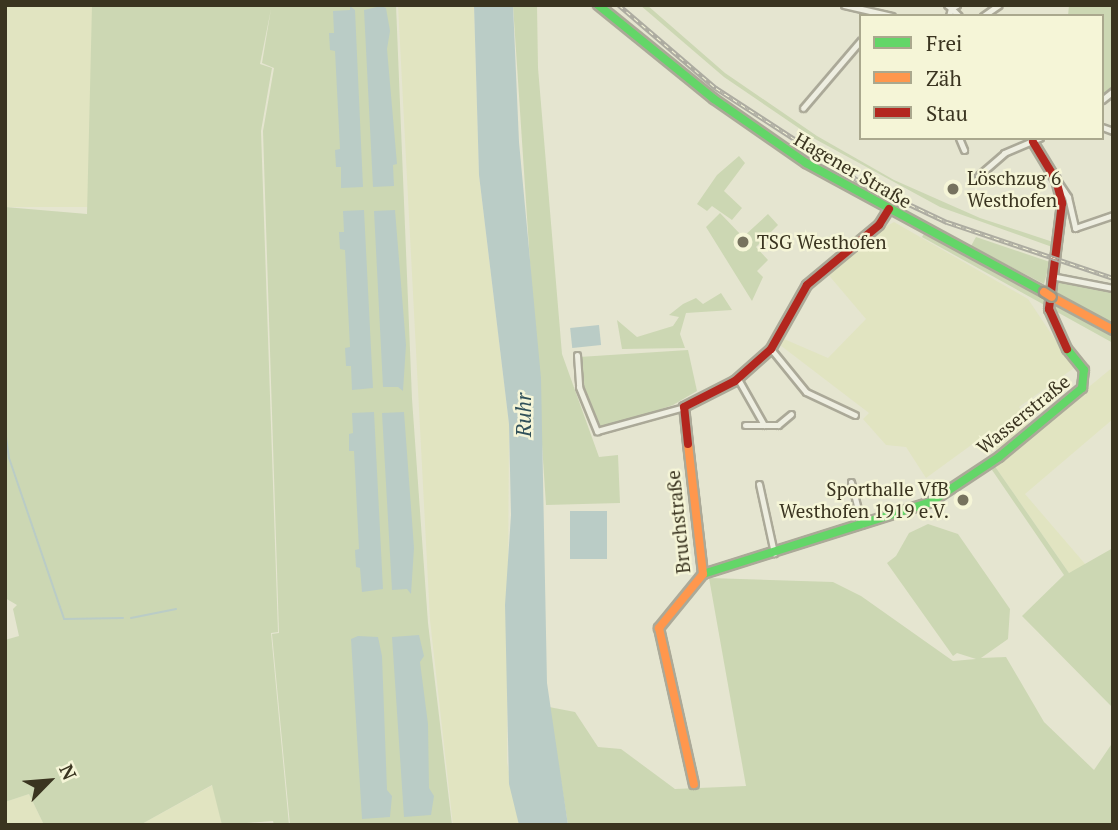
<!DOCTYPE html>
<html>
<head>
<meta charset="utf-8">
<style>
  body { margin:0 }
  #map { position:relative; width:1118px; height:830px; overflow:hidden; background:#e5e5d0; font-family:"PT Serif",serif }
  div>[style] { position:absolute }
  .farmland>* { inset:0; background:#e1e4c1; transform-origin:0 0 }
  .green>* { inset:0; background:#ccd7b3 }
  .water>* { inset:0; background:#baccc6; transform-origin:0 0 }
  .stream>* { height:2px; margin:-1px; padding:0 1px; transform-origin:1px; border-radius:1px; background:#baccc6 }
  .roads { filter:drop-shadow(2px 0 #aba998) drop-shadow(-2px 0 #aba998) drop-shadow(0 2px #aba998) drop-shadow(0 -2px #aba998) }
  .street>* { height:5px; margin:-2.5px; padding:0 2.5px; transform-origin:2.5px; border-radius:2.5px; background:#eeeee1 }
  .fast>* { height:8px; margin:-4px; padding:0 4px; transform-origin:4px; border-radius:4px; background:#63d668 }
  .slow>* { height:8px; margin:-4px; padding:0 4px; transform-origin:4px; border-radius:4px; background:#ff974d }
  .jam>* { height:8px; margin:-4px; padding:0 4px; transform-origin:4px; border-radius:4px; background:#b3261e }
  .rail>* { height:4.5px; margin-top:-2.25px; transform-origin:0; background:repeating-linear-gradient(90deg,#f5f5d7 0 5px,#adaca1 0 10px); box-sizing:border-box; border-block:2px solid #adaca1 }
  .bridges { filter:drop-shadow(2px 0 #9a9988) drop-shadow(-2px 0 #9a9988) drop-shadow(0 2px #9a9988) drop-shadow(0 -2px #9a9988) }
  .slow-bridge>* { height:8px; margin:-4px; padding:0 4px; transform-origin:4px; border-radius:4px; background:#ff974d }
  .dots>* { width:19px; height:19px; translate:-50% -50%; box-sizing:border-box; border:4px solid #f5f5d7; border-radius:50% }
  span { translate:-50% -50%; white-space:nowrap; text-align:center; line-height:1.15; -webkit-text-stroke:5px #f5f5d7; paint-order:stroke }
  .street-label { font-size:19px; color:#3a3420 }
  .poi-label { font-size:19px; color:#3a3420 }
  .left { translate:0 -50%; text-align:left }
  .right { translate:-100% -50%; text-align:right }
  .water-label { font-size:21px; color:#305059; font-style:italic }
  .frame { position:absolute; inset:0; border:7px solid #3a3420; pointer-events:none }
  .legend { position:absolute; left:859px; top:14px; width:245px; height:126px; box-sizing:border-box; background:#f5f5d7; border:2px solid #aaa88e; margin:0; padding:9px 12px; list-style:none; font-size:21px; color:#3a3420 }
  .legend li { display:flex; align-items:center; gap:14px; height:35px }
  .legend b { width:35px; border:2px solid #aaa88e }
  .north { position:absolute; left:14px; top:746px; width:70px; height:70px; -webkit-text-stroke:5px #f5f5d7; paint-order:stroke; rotate:65deg; font-size:19px; font-weight:700; line-height:28px; text-align:center; color:#3a3420 }
  .north::after { content:''; display:block; margin:auto; width:24px; height:32px; background:#3a3420; clip-path:polygon(50% 0,100% 100%,50% 72%,0 100%) }
</style>
</head>
<body>
<div id="map">
  <div class="farmland">
    <i style="left:5px;top:5px;width:87px;height:202px"></i>
    <i style="clip-path:polygon(398px 5px,474px 5px,479px 175px,509px 424px,507px 762px,519px 825px,453px 825px,430px 620px)"></i>
    <i style="clip-path:polygon(894px 222px,1028px 299px,1074px 368px,1019px 407px,1031px 425px,998px 452px,985px 435px,926px 478px,906px 447px,886px 445px,863px 419px,869px 413px,780px 345px,784px 339px,828px 358px,866px 319px,826px 272px,860px 241px)"></i>
    <i style="clip-path:polygon(1113px 367px,1113px 419px,1025px 494px,1086px 565px,1069px 573px,994px 465px)"></i>
    <i style="clip-path:polygon(213px 785px,222px 825px,140px 825px)"></i>
    <i style="clip-path:polygon(29px 794px,44px 825px,5px 825px,5px 802px)"></i>
  </div>
  <div class="green">
    <i style="clip-path:polygon(92px 5px,396px 5px,412px 399px,428px 623px,452px 825px,290px 825px,272px 634px,279px 633px,263px 131px,274px 68px,262px 63px,271px 9px,260px 64px,272px 68px,261px 131px,278px 632px,271px 633px,289px 825px,274px 825px,273px 821px,222px 825px,212px 785px,140px 825px,44px 825px,29px 794px,5px 802px,5px 640px,19px 636px,13px 609px,17px 605px,5px 598px,5px 207px,87px 214px)"></i>
    <i style="clip-path:polygon(513px 5px,537px 5px,538px 68px,562px 354px,599px 457px,618px 455px,620px 503px,546px 505px)"></i>
    <i style="clip-path:polygon(640px 5px,647px 5px,725px 73px,817px 136px,894px 180px,980px 218px,1056px 243px,1055px 248px,940px 207px,815px 139px,724px 77px)"></i>
    <i style="clip-path:polygon(1069px 5px,1113px 5px,1113px 89px,1102px 96px,1102px 16px,1068px 16px)"></i>
    <i style="clip-path:polygon(739px 156px,745px 163px,724px 191px,742px 208px,732px 220px,712px 206px,707px 211px,697px 204px,717px 175px)"></i>
    <i style="clip-path:polygon(720px 213px,743px 237px,768px 214px,778px 225px,756px 247px,768px 260px,757px 271px,763px 277px,752px 301px,706px 227px)"></i>
    <i style="clip-path:polygon(924px 234px,1053px 303px,1056px 279px,1113px 289px,1113px 343px,922px 237px)"></i>
    <i style="clip-path:polygon(976px 237px,1050px 262px,1044px 284px,971px 246px)"></i>
    <i style="clip-path:polygon(721px 293px,732px 310px,686px 313px,680px 334px,685px 348px,622px 349px,617px 320px,637px 337px,673px 326px,679px 317px,669px 315px,683px 304px,696px 298px,703px 304px)"></i>
    <i style="clip-path:polygon(688px 350px,697px 391px,673px 405px,600px 430px,583px 393px,579px 357px)"></i>
    <i style="clip-path:polygon(994px 465px,1069px 573px,1113px 548px,1113px 708px,1022px 616px,1064px 575px,992px 470px)"></i>
    <i style="clip-path:polygon(928px 524px,958px 534px,1010px 609px,1008px 639px,981px 658px,1006px 657px,1044px 722px,1094px 770px,1113px 742px,1113px 825px,568px 825px,549px 707px,575px 712px,598px 747px,621px 749px,675px 789px,746px 786px,709px 578px,833px 582px,861px 596px,953px 661px,976px 659px,957px 653px,953px 656px,887px 563px,896px 556px,909px 533px)"></i>
  </div>
  <div class="water">
    <i style="clip-path:polygon(474px 5px,513px 5px,519px 142px,541px 378px,547px 683px,568px 825px,519px 825px,509px 784px,505px 605px,511px 515px,509px 424px,479px 175px)"></i>
    <i style="clip-path:polygon(350px 6px,355px 10px,363px 187px,341px 188px,341px 167px,336px 167px,335px 150px,340px 149px,335px 51px,330px 50px,329px 33px,334px 33px,333px 11px,350px 10px)"></i>
    <i style="clip-path:polygon(381px 6px,386px 8px,390px 31px,387px 49px,397px 164px,393px 165px,394px 186px,373px 187px,364px 10px)"></i>
    <i style="clip-path:polygon(364px 210px,373px 388px,352px 390px,351px 366px,346px 366px,345px 348px,350px 347px,345px 250px,340px 249px,339px 232px,344px 232px,343px 211px)"></i>
    <i style="clip-path:polygon(395px 210px,406px 345px,403px 391px,398px 387px,383px 387px,374px 211px)"></i>
    <i style="left:599px;top:325px;width:20px;height:29px;rotate:84deg"></i>
    <i style="clip-path:polygon(374px 412px,383px 589px,362px 592px,360px 568px,356px 567px,355px 550px,359px 549px,354px 451px,349px 451px,349px 434px,353px 433px,352px 413px)"></i>
    <i style="clip-path:polygon(404px 412px,414px 548px,411px 594px,407px 589px,392px 590px,382px 413px)"></i>
    <i style="left:570px;top:511px;width:37px;height:48px"></i>
    <i style="clip-path:polygon(419px 635px,424px 656px,420px 662px,428px 724px,429px 788px,434px 796px,431px 815px,404px 817px,392px 637px)"></i>
    <i style="clip-path:polygon(358px 636px,378px 637px,382px 656px,387px 790px,392px 796px,390px 817px,362px 819px,351px 639px)"></i>
  </div>
  <div class="stream">
    <i style="left:5px;top:430px;width:28px;rotate:82deg"></i>
    <i style="left:9px;top:458px;width:170px;rotate:71.1deg"></i>
    <i style="left:64px;top:619px;width:59px;rotate:-1deg"></i>
    <i style="left:131px;top:618px;width:46px;rotate:-11.3deg"></i>
  </div>
  <div class="roads">
    <div class="street">
      <i style="left:844px;top:5px;width:49px;rotate:12.9deg"></i>
      <i style="left:947px;top:5px;width:5px;rotate:37deg"></i>
      <i style="left:951px;top:8px;width:8px;rotate:104deg"></i>
      <i style="left:957px;top:5px;width:7px;rotate:153deg"></i>
      <i style="left:951px;top:8px;width:11px;rotate:45deg"></i>
      <i style="left:983px;top:16px;width:19px;rotate:-35deg"></i>
      <i style="left:1102px;top:100px;width:14px;rotate:-39deg"></i>
      <i style="left:803px;top:108px;width:89px;rotate:-49.5deg"></i>
      <i style="left:1102px;top:127px;width:12px;rotate:20deg"></i>
      <i style="left:959px;top:138px;width:13px;rotate:67deg"></i>
      <i style="left:978px;top:176px;width:35px;rotate:-41deg"></i>
      <i style="left:1004px;top:153px;width:39px;rotate:-23deg"></i>
      <i style="left:1058px;top:182px;width:18px;rotate:56deg"></i>
      <i style="left:1068px;top:197px;width:32px;rotate:77deg"></i>
      <i style="left:1075px;top:228px;width:40px;rotate:-18.9deg"></i>
      <i style="left:1051px;top:276px;width:63px;rotate:11deg"></i>
      <i style="left:771px;top:349px;width:55px;rotate:50.9deg"></i>
      <i style="left:806px;top:392px;width:54px;rotate:25.1deg"></i>
      <i style="left:577px;top:355px;width:32px;rotate:86deg"></i>
      <i style="left:579px;top:387px;width:48px;rotate:67.8deg"></i>
      <i style="left:597px;top:431px;width:90px;rotate:-15.4deg"></i>
      <i style="left:738px;top:379px;width:53px;rotate:60.5deg"></i>
      <i style="left:764px;top:425px;width:19px;rotate:180deg"></i>
      <i style="left:764px;top:425px;width:14px"></i>
      <i style="left:778px;top:425px;width:17px;rotate:-40deg"></i>
      <i style="left:851px;top:482px;width:44px;rotate:75.7deg"></i>
      <i style="left:759px;top:484px;width:71px;rotate:77.7deg"></i>
    </div>
    <div class="fast">
      <i style="left:598px;top:5px;width:149px;rotate:39deg"></i>
      <i style="left:714px;top:99px;width:112px;rotate:34.8deg"></i>
      <i style="left:806px;top:163px;width:271px;rotate:28.5deg"></i>
      <i style="left:703px;top:574px;width:239px;rotate:-17.5deg"></i>
      <i style="left:931px;top:502px;width:82px;rotate:-33.5deg"></i>
      <i style="left:999px;top:457px;width:108px;rotate:-39.7deg"></i>
      <i style="left:1082px;top:388px;width:18px;rotate:-84deg"></i>
      <i style="left:1084px;top:370px;width:27px;rotate:-129deg"></i>
    </div>
    <div class="slow">
      <i style="left:1052px;top:297px;width:69px;rotate:28.4deg"></i>
      <i style="left:688px;top:444px;width:131px;rotate:83.4deg"></i>
      <i style="left:703px;top:574px;width:70px;rotate:129.2deg"></i>
      <i style="left:659px;top:628px;width:160px;rotate:77.4deg"></i>
    </div>
    <div class="jam">
      <i style="left:1033px;top:142px;width:44px;rotate:58.8deg"></i>
      <i style="left:1056px;top:180px;width:24px;rotate:75deg"></i>
      <i style="left:1062px;top:203px;width:107px;rotate:97deg"></i>
      <i style="left:1049px;top:309px;width:44px;rotate:65.8deg"></i>
      <i style="left:688px;top:444px;width:37px;rotate:-96deg"></i>
      <i style="left:684px;top:407px;width:57px;rotate:-27deg"></i>
      <i style="left:735px;top:381px;width:48px;rotate:-41.6deg"></i>
      <i style="left:771px;top:349px;width:73px;rotate:-60.6deg"></i>
      <i style="left:807px;top:285px;width:94px;rotate:-39.8deg"></i>
      <i style="left:879px;top:225px;width:19px;rotate:-58deg"></i>
    </div>
  </div>
  <div class="rail">
    <i style="left:619px;top:5px;width:128px;rotate:40.6deg"></i>
    <i style="left:716px;top:88px;width:167px;rotate:33deg"></i>
    <i style="left:856px;top:179px;width:101px;rotate:25.3deg"></i>
    <i style="left:947px;top:222px;width:175px;rotate:18.6deg"></i>
  </div>
  <div class="bridges">
    <div class="slow-bridge">
      <i style="left:1044px;top:292px;width:9px;rotate:32deg"></i>
    </div>
  </div>
  <div class="dots">
    <i style="left:953px;top:189px;background:#76725e"></i>
    <i style="left:743px;top:242px;background:#76725e"></i>
    <i style="left:963px;top:500px;background:#76725e"></i>
  </div>
  <div class="street-label">
    <span style="left:853px;top:170px;rotate:30deg">Hagener Straße</span>
    <span style="left:1023px;top:414px;rotate:-39deg">Wasserstraße</span>
    <span style="left:678px;top:522px;rotate:-96deg">Bruchstraße</span>
  </div>
  <div class="poi-label">
    <span class="left" style="left:967px;top:189px">Löschzug 6<br>Westhofen</span>
    <span class="left" style="left:757px;top:242px">TSG Westhofen</span>
    <span class="right" style="left:949px;top:500px">Sporthalle VfB<br>Westhofen 1919 e.V.</span>
  </div>
  <div class="water-label">
    <span style="left:523px;top:415px;rotate:-90deg">Ruhr</span>
  </div>
  <div class="frame"></div>
  <ul class="legend">
  <li><b style="height:9px;background:#63d668"></b>Frei</li>
  <li><b style="height:9px;background:#ff974d"></b>Zäh</li>
  <li><b style="height:9px;background:#b3261e"></b>Stau</li>
  </ul>
  <div class="north">N</div>
</div>
</body>
</html>
